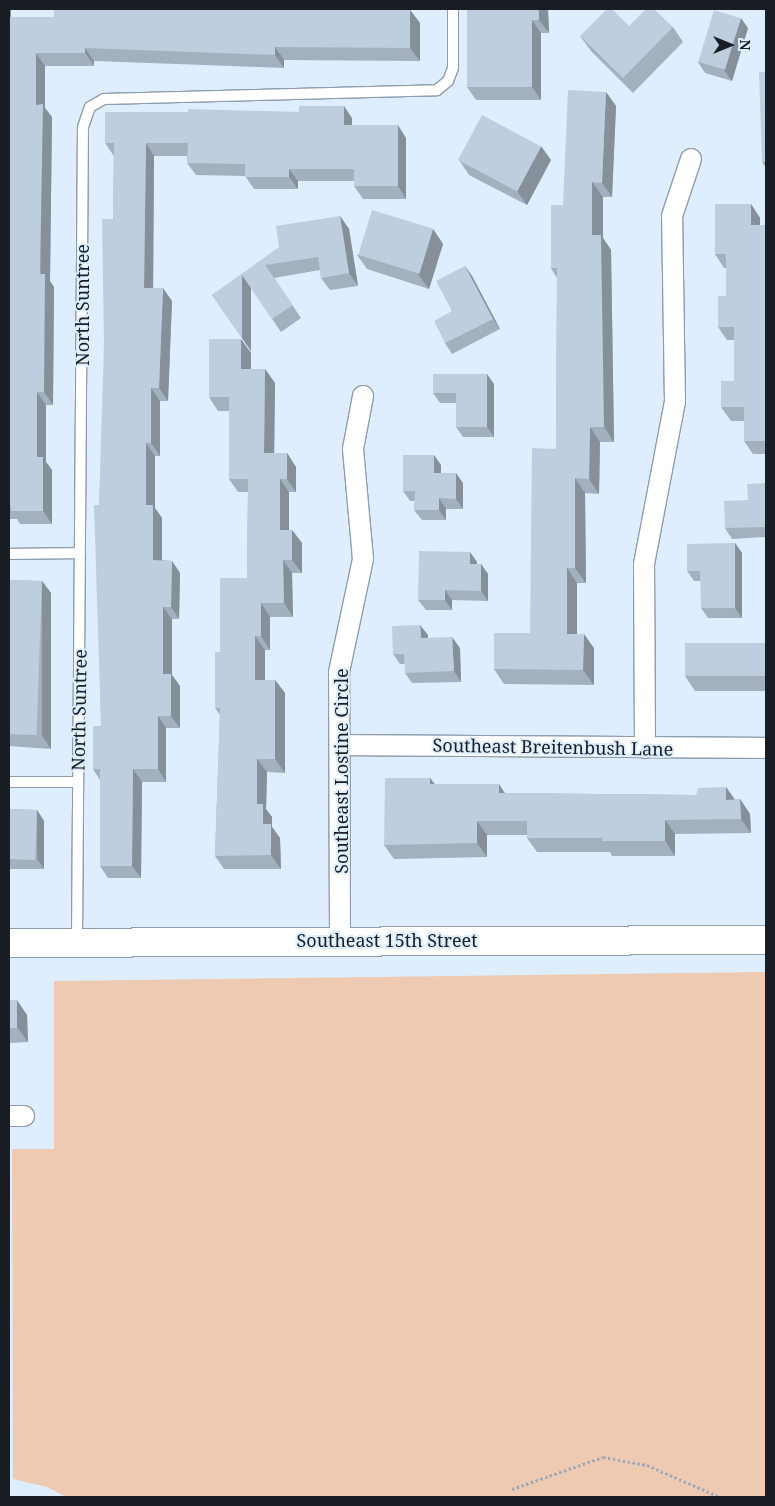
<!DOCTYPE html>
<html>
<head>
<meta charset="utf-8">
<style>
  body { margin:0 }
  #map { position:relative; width:775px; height:1506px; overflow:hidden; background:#deeefe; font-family:"Noto Serif",serif }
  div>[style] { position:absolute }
  .green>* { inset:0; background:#edcab1 }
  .path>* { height:3px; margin-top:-1.5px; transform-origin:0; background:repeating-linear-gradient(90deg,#9daab6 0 2.5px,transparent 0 5px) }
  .roads { filter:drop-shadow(1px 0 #8e9dac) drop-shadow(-1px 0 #8e9dac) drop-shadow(0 1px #8e9dac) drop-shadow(0 -1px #8e9dac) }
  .service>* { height:10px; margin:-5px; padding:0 5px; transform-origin:5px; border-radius:5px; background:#fff }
  .minor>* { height:20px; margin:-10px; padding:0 10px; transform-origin:10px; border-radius:10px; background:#fff }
  .secondary>* { height:28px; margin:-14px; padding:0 14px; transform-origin:14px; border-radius:14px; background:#fff }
  .wall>* { inset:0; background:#a3b1bf }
  .shaded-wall>* { inset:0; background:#85909b; transform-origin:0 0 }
  .building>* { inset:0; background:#becede; transform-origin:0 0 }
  span { translate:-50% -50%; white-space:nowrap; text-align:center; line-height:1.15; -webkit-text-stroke:4px #deeefe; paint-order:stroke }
  .street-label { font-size:18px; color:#191e24 }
  .frame { position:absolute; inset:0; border:10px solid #191e24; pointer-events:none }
  .north { position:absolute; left:705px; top:20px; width:50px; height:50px; -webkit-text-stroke:4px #deeefe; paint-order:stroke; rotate:90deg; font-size:14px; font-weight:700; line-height:20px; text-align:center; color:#191e24 }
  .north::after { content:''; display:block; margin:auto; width:18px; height:22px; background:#191e24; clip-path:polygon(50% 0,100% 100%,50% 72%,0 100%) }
</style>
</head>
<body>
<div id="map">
  <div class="green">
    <i style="clip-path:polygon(766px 972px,766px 1497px,66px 1497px,47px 1487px,13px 1479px,12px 1149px,54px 1149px,54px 981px)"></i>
  </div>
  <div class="path">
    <i style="left:512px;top:1489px;width:96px;rotate:-19.4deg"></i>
    <i style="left:603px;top:1457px;width:45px;rotate:10.3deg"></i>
    <i style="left:647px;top:1465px;width:80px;rotate:23.7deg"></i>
  </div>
  <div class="roads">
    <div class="service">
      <i style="left:9px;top:554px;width:71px;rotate:-0.8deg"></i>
      <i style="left:9px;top:782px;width:69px"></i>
      <i style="left:77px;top:941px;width:814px;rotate:-89.58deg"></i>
      <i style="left:83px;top:127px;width:21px;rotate:-71deg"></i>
      <i style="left:90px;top:107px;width:16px;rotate:-30deg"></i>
      <i style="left:104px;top:99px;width:333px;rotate:-1.5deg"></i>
      <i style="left:437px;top:90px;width:14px;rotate:-39deg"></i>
      <i style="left:448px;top:81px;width:14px;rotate:-69deg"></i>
      <i style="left:453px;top:68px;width:59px;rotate:-90deg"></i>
    </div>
    <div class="minor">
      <i style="left:341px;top:745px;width:425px;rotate:0.4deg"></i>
      <i style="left:645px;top:748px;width:184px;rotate:-90.3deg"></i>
      <i style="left:644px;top:564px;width:165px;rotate:-79.2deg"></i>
      <i style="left:675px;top:402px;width:186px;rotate:-90.9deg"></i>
      <i style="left:672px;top:216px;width:60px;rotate:-71.6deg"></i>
      <i style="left:340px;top:939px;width:267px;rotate:-90.2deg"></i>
      <i style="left:339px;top:672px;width:116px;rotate:-78deg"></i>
      <i style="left:363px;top:559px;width:110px;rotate:-95.2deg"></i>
      <i style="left:353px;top:449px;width:54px;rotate:-79.3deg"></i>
      <i style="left:9px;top:1116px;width:15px"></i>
    </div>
    <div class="secondary">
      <i style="left:9px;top:943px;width:757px;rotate:-0.23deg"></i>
    </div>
  </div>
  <div class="wall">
    <i style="clip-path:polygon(9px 9px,11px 9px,11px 17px,54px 17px,404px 9px,404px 10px,410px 10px,420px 23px,420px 61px,284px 60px,284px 68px,94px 61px,94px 66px,45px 66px,45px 108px,52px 117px,50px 281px,54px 287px,53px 405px,46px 405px,46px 462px,52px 470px,52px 524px,20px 524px,17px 519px,9px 519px)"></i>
    <i style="clip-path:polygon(467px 9px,548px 9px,549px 33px,541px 33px,541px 100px,476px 100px,467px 87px)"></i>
    <i style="clip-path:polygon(629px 26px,673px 27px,683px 42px,633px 93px,591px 51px,580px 36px)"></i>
    <i style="clip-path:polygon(748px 28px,732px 81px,705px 73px,698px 62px)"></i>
    <i style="clip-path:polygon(766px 72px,766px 168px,762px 162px)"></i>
    <i style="clip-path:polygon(606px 92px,616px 106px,612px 197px,603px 197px,603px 238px,611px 250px,614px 442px,600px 442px,599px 494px,585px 493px,586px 583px,577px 583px,577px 634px,594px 648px,594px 685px,504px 684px,494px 669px,530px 633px,556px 449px,557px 278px,551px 268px)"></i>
    <i style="clip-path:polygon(352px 118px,352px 125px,406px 138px,406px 199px,363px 199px,354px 186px,354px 181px,298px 181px,298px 189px,254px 189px,245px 176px,196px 175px,187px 163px,187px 156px,154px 156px,153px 288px,172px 301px,168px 401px,160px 401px,160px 456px,155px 456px,155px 508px,162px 518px,162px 560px,172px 561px,180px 573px,179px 619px,172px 619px,172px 675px,180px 686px,180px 728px,166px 728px,166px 782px,142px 782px,141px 878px,108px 878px,100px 866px,100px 780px,93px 769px,101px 726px,99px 505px,113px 219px,114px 156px,105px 143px)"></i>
    <i style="clip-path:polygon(459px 160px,551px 160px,527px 205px,469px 175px)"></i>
    <i style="clip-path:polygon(751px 204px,760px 218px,760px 225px,766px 225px,766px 454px,753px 454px,744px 441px,744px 421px,731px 421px,721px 407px,734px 381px,734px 340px,727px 340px,718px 327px,726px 296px,726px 268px,724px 268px,715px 254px)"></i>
    <i style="clip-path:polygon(340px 216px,349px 229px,358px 286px,330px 290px,321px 278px,320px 270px,274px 278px,301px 318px,281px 332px,251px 288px,251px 351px,212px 295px)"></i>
    <i style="clip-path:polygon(433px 229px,443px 244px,429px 289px,367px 269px,357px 255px)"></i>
    <i style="clip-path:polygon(465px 266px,472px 276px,500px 329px,452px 354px,445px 343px,452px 311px)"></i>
    <i style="clip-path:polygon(241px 339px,251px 353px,251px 369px,265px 369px,275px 383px,274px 453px,287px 453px,296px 467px,296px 492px,289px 492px,289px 530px,292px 530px,302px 543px,302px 573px,292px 573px,293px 617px,270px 617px,270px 650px,265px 650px,265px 680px,275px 680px,285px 693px,285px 773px,267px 772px,266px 809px,272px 817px,272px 827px,280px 838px,281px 869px,224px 869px,215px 856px,220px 715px,215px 708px,220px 652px,247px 578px,248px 492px,238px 492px,229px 479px,229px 411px,218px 411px,209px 397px)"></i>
    <i style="clip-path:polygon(494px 384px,494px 437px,463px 437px,456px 427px,456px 403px,440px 403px,433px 393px)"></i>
    <i style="clip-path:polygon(441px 465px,441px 473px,463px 483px,463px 509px,446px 509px,446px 520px,422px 520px,414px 510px,415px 501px,410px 501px,403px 491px)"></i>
    <i style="clip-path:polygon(766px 483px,766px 537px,732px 539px,725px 528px,748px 500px)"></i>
    <i style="clip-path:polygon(735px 543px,742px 553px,742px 618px,708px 618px,701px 608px,701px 581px,694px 581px,687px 571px)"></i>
    <i style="clip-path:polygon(477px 562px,477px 564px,481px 564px,488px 574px,488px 601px,452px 600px,452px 610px,426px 610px,418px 600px)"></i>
    <i style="clip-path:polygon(9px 580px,42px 581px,51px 593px,51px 749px,9px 746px)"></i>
    <i style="clip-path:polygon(428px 635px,428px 638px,460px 648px,461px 682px,412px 683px,405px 673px,405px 664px,400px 664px,393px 654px)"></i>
    <i style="clip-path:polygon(765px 643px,766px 646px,766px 691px,695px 691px,685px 676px)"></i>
    <i style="clip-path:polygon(430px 778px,435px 784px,504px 793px,696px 795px,726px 787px,734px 800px,740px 799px,750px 814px,751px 833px,675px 834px,675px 856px,612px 856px,610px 852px,537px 852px,527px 838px,527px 835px,487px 835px,487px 857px,394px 859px,384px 845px)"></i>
    <i style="clip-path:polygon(9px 809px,37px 810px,44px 821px,44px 869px,9px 869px)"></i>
    <i style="clip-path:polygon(9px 1000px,27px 1015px,28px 1042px,9px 1043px)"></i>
  </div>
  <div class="shaded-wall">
    <i style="clip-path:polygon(9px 9px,11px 9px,11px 30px,9px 27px)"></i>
    <i style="clip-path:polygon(395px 9px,404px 9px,404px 23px,395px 10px)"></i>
    <i style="clip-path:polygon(539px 9px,548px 9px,549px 33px,539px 20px)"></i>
    <i style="clip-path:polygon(410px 10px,420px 23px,420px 61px,410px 48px)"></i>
    <i style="clip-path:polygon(741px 18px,748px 28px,732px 81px,724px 70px)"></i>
    <i style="clip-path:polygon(532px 20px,541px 33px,541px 100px,532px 87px)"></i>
    <i style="clip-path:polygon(275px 47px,284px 60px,284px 68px,275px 55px)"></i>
    <i style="clip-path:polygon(85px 48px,94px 61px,94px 66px,85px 53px)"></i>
    <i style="clip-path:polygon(36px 53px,45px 66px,45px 108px,52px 117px,50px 281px,54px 287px,53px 405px,44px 392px,36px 105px)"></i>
    <i style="clip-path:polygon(606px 92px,616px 106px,612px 197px,602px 183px)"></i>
    <i style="clip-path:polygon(344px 106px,352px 118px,352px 138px,344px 125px)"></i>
    <i style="clip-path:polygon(398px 125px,406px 138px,406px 199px,398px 186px)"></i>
    <i style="clip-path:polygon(146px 143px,154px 156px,153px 301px,144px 288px)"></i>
    <i style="clip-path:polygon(541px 146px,551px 160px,527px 205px,517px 191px)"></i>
    <i style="clip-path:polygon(289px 169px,298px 181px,298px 189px,289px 177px)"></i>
    <i style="clip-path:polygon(592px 182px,603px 197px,603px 238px,611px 250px,614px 442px,604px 427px,592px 235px)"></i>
    <i style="clip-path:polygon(751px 204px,760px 218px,760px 238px,751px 225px)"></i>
    <i style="clip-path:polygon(340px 216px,349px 229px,358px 286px,349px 273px)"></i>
    <i style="clip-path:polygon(433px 229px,443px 244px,429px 289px,418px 274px)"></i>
    <i style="clip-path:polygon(465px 266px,472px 276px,500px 329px,493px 319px)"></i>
    <i style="left:765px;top:274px;width:1px;height:39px;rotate:45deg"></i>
    <i style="clip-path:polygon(242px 275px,251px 288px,251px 351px,242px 338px)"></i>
    <i style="clip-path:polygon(163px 288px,172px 301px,168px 401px,159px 388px)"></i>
    <i style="clip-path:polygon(241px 339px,251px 353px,251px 383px,241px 369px)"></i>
    <i style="clip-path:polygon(265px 369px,275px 383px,274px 467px,264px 453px)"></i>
    <i style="clip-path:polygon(487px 374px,494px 384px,494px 437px,487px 427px)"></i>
    <i style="clip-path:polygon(151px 388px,160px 401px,160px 456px,151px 443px)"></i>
    <i style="clip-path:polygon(37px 392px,46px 405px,46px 462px,52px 470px,52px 524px,43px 511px,37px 457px)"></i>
    <i style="clip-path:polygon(590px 427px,600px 442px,599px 494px,589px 479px)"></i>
    <i style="clip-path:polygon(146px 443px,155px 456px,155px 508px,162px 518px,162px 573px,153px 560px,146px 505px)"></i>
    <i style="clip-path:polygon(287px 453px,296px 467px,296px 492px,287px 479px)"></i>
    <i style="clip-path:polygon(434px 455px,441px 465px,441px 483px,434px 473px)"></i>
    <i style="clip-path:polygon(456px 473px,463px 483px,463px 509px,456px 499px)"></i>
    <i style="clip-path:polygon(575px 478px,585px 493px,586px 583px,575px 568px)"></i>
    <i style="clip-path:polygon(280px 479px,289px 492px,289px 543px,280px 530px)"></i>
    <i style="clip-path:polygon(439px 498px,446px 509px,446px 520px,439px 510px)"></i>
    <i style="clip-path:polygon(292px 530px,302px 543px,302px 573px,292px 560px)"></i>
    <i style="clip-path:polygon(735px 543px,742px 553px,742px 618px,735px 608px)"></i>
    <i style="clip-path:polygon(470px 552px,477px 562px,477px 574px,470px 564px)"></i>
    <i style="clip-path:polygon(283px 560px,292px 573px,293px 617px,284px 603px)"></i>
    <i style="clip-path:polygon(172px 561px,180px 573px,179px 619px,171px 607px)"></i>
    <i style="clip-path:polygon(481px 564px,488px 574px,488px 601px,481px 591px)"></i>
    <i style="clip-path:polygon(567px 568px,577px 583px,577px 648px,567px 634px)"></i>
    <i style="clip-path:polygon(42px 581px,51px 593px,51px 749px,42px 736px)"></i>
    <i style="clip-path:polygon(445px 590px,452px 600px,452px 610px,445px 600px)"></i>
    <i style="clip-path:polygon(261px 603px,270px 617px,270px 650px,261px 636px)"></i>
    <i style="clip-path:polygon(163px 607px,172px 619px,172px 675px,180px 686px,180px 728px,171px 716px,163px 674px)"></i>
    <i style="clip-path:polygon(420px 625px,428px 635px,428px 649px,421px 638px)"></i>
    <i style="clip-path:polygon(584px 634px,594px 648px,594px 685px,583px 670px)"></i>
    <i style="clip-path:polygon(255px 636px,265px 650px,265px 693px,255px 680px)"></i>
    <i style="clip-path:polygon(452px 637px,460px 648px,461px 682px,454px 671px)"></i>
    <i style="clip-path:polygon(765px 643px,766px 646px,766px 679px,765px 676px)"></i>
    <i style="clip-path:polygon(275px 680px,285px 693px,285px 773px,275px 759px)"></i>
    <i style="clip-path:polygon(158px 716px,166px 728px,166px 782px,158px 769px)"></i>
    <i style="clip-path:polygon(257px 759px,267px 772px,266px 809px,272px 817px,272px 827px,280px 838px,281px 869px,271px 855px,257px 804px)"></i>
    <i style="clip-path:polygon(133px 769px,142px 782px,141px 878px,132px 866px)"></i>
    <i style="clip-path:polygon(430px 778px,440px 792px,430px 784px)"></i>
    <i style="clip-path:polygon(499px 784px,508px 798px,499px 793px)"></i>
    <i style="clip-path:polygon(726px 787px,736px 801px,726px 800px)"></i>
    <i style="clip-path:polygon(740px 799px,750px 814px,751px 833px,741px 819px)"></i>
    <i style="clip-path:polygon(37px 810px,44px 821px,44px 869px,37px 859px)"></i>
    <i style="clip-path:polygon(665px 820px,675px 834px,675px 856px,665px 841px)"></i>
    <i style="clip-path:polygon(477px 821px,487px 835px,487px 857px,477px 843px)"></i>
    <i style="clip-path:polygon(17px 1000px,27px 1015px,28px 1042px,17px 1027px)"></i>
  </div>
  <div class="building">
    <i style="clip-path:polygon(54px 9px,395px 9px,395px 10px,410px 10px,410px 48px,275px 47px,275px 55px,85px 48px,85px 53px,36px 53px,36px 105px,43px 104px,40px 274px,45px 274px,44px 392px,37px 392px,37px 457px,43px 457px,43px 511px,11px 511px,11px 506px,9px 506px,9px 17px,54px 17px)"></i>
    <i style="clip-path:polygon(467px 9px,539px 9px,539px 20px,532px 20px,532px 87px,467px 87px)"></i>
    <i style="clip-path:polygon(607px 9px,612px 9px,629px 26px,646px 9px,654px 9px,673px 27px,623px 78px,580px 36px)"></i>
    <i style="left:714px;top:10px;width:28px;height:54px;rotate:17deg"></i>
    <i style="clip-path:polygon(759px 72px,766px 72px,766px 162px,762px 162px)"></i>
    <i style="clip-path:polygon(568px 90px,606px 92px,602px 183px,592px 182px,592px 235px,601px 235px,604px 427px,590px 427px,589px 479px,575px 478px,575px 568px,567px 568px,567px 634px,584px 634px,583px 670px,494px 669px,494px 633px,530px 633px,532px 448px,556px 449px,557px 268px,551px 268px,551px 205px,563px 205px)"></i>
    <i style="clip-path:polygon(299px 106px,344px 106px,344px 125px,398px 125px,398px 186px,354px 186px,354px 169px,289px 169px,289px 177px,245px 177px,245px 164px,187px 163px,188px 143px,146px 143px,144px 288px,163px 288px,159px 388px,151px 388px,151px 443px,146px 443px,146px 505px,153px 505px,153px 560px,172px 561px,171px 607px,163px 607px,163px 674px,171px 674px,171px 716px,158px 716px,158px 769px,133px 769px,132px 866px,100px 866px,100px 769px,93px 769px,93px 726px,101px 726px,94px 505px,99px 505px,104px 343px,102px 219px,113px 219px,114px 143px,105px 143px,105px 112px,188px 112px,188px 109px,299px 112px)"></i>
    <i style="left:482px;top:115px;width:67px;height:51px;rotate:28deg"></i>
    <i style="clip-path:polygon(715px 204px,751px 204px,751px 225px,766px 225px,766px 274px,765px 274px,766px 441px,744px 441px,744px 407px,721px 407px,721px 381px,734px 381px,734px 327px,718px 327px,718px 296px,726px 296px,726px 254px,715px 254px)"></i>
    <i style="left:372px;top:210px;width:64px;height:47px;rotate:17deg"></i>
    <i style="clip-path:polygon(340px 216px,349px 273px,321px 278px,318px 257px,265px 265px,293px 305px,272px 319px,242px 275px,242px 338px,212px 295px,279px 247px,276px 226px)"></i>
    <i style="clip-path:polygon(465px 266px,493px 319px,445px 343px,434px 321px,452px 311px,436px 281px)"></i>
    <i style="clip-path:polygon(209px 339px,241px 339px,241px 369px,265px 369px,264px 453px,287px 453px,287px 479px,280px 479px,280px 530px,292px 530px,292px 560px,283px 560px,284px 603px,261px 603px,261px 636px,255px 636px,255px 680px,275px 680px,275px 759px,257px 759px,257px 804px,263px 804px,263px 824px,271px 824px,271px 855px,215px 856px,220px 708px,215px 708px,215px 652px,220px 652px,220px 578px,247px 578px,248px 479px,229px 479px,229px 397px,209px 397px)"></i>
    <i style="clip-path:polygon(433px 374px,487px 374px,487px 427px,456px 427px,456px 393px,433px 393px)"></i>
    <i style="clip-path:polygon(403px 455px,434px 455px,434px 473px,456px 473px,456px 499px,439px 498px,439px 510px,414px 510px,415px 491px,403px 491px)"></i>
    <i style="clip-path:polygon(766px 483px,766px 527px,725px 528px,724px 501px,748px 500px,747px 484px)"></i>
    <i style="clip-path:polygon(735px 543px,735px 608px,701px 608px,700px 571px,687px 571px,687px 544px)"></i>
    <i style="clip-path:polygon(419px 551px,470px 552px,470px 564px,481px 564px,481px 591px,445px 590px,445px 600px,418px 600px)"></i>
    <i style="left:9px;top:580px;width:33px;height:154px;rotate:2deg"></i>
    <i style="clip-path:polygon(420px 625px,421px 638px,452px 637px,454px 671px,405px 673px,404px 654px,393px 654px,392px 626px)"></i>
    <i style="left:685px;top:643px;width:80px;height:33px"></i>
    <i style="clip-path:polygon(385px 778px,430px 778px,430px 784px,499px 784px,499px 793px,696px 795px,698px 788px,726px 787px,726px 800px,740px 799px,741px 819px,665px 820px,665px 841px,602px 841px,602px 838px,527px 838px,527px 821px,477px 821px,477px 843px,384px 845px)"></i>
    <i style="left:9px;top:809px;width:28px;height:50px;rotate:2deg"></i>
    <i style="left:9px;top:1000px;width:8px;height:28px"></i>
  </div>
  <div class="street-label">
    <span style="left:82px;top:305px;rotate:-90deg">North Suntree</span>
    <span style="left:79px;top:710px;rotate:-89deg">North Suntree</span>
    <span style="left:553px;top:747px;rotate:1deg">Southeast Breitenbush Lane</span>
    <span style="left:341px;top:771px;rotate:-90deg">Southeast Lostine Circle</span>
    <span style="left:387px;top:940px">Southeast 15th Street</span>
  </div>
  <div class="frame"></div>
  <div class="north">N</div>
</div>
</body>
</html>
